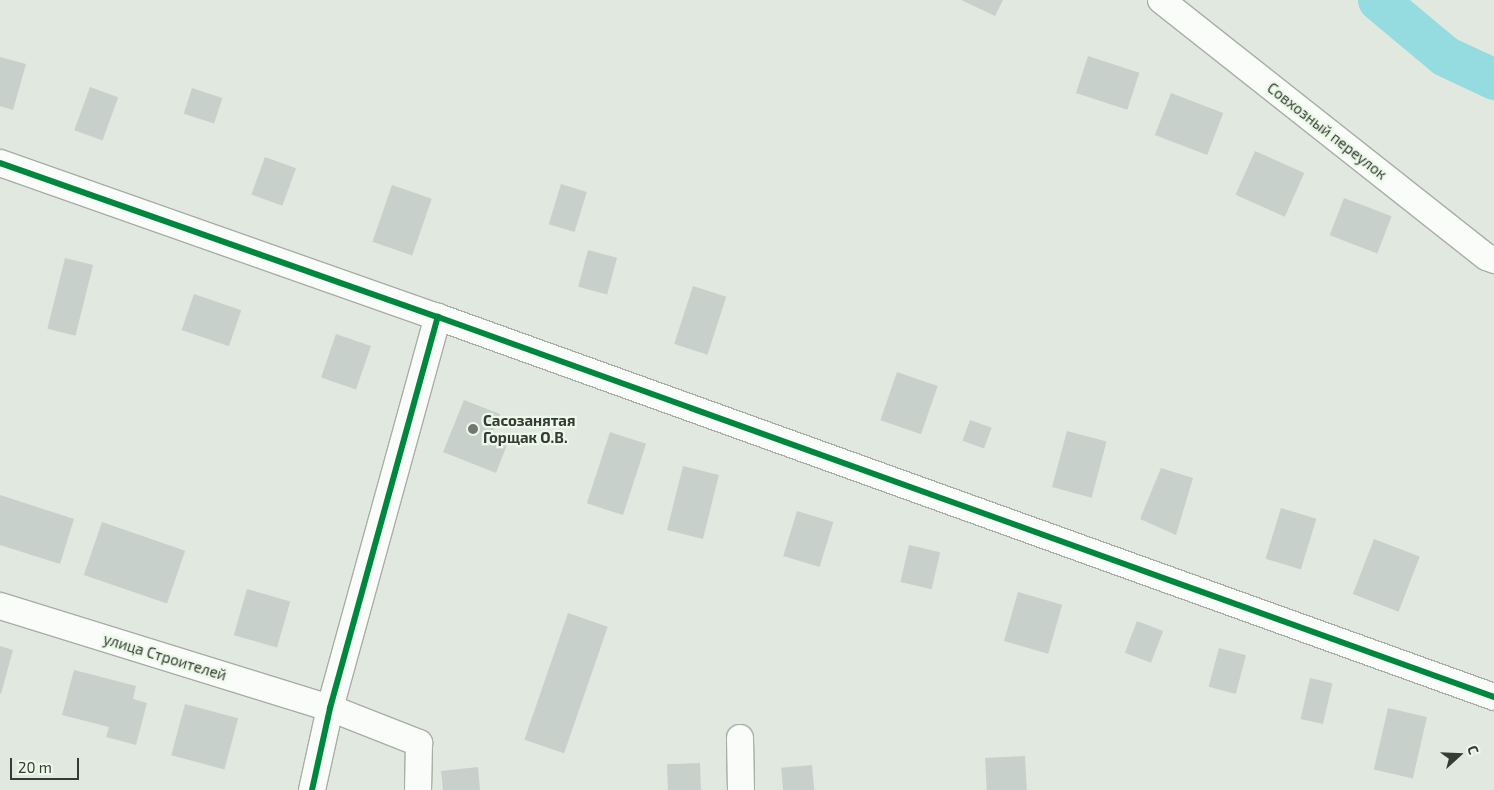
<!DOCTYPE html>
<html>
<head>
<meta charset="utf-8">
<style>
  body { margin:0 }
  #map { position:relative; width:1494px; height:790px; overflow:hidden; background:#e1e8e0; font-family:"Exo 2",sans-serif }
  div>[style] { position:absolute }
  .river>* { height:41px; margin:-20.5px; padding:0 20.5px; transform-origin:20.5px; border-radius:20.5px; background:#95dce1 }
  .building>* { inset:0; background:#c8d0cb; transform-origin:0 0 }
  .roads { filter:drop-shadow(1px 0 #a8aea7) drop-shadow(-1px 0 #a8aea7) drop-shadow(0 1px #a8aea7) drop-shadow(0 -1px #a8aea7) }
  .minor>* { height:26px; margin:-13px; padding:0 13px; transform-origin:13px; border-radius:13px; background:#fafcfa }
  .cycleway>* { height:6px; margin:-3px; padding:0 3px; transform-origin:3px; border-radius:3px; background:#00873e }
  .dots>* { width:14px; height:14px; translate:-50% -50%; box-sizing:border-box; border:2px solid #ecf9e9; border-radius:50% }
  span { translate:-50% -50%; white-space:nowrap; text-align:center; line-height:1.15; -webkit-text-stroke:4.5px #ecf9e9; paint-order:stroke }
  .street-label { font-size:15px; color:#363c35 }
  .poi-label { font-size:15px; color:#363c35; font-weight:700 }
  .left { translate:0 -50%; text-align:left }
  .north { position:absolute; left:1434px; top:730px; width:50px; height:50px; -webkit-text-stroke:4px #ecf9e9; paint-order:stroke; rotate:70deg; font-size:14px; font-weight:700; line-height:20px; text-align:center; color:#363c35 }
  .north::after { content:''; display:block; margin:auto; width:18px; height:22px; background:#363c35; clip-path:polygon(50% 0,100% 100%,50% 72%,0 100%) }
  .scale { position:absolute; left:10px; top:758px; width:69px; height:22px; box-sizing:border-box; border:2px solid #363c35; border-top:0; padding-left:6px; font-size:15px; line-height:18px; white-space:nowrap; color:#363c35; -webkit-text-stroke:4px #ecf9e9; paint-order:stroke }
</style>
</head>
<body>
<div id="map">
  <div class="river">
    <i style="left:1378px;top:0;width:87px;rotate:39.9deg"></i>
    <i style="left:1445px;top:56px;width:54px;rotate:25.1deg"></i>
  </div>
  <div class="building">
    <i style="clip-path:polygon(961px 0,1003px 0,995px 16px)"></i>
    <i style="left:1088px;top:56px;width:54px;height:39px;rotate:18deg"></i>
    <i style="clip-path:polygon(0 57px,26px 64px,13px 110px,0 106px)"></i>
    <i style="left:90px;top:87px;width:30px;height:46px;rotate:20deg"></i>
    <i style="left:192px;top:88px;width:32px;height:27px;rotate:18deg"></i>
    <i style="left:1171px;top:93px;width:56px;height:45px;rotate:21deg"></i>
    <i style="left:1255px;top:151px;width:54px;height:48px;rotate:24deg"></i>
    <i style="left:265px;top:157px;width:33px;height:40px;rotate:20deg"></i>
    <i style="left:561px;top:184px;width:27px;height:42px;rotate:17deg"></i>
    <i style="left:392px;top:185px;width:42px;height:60px;rotate:19deg"></i>
    <i style="left:1344px;top:198px;width:51px;height:40px;rotate:21deg"></i>
    <i style="left:588px;top:250px;width:30px;height:38px;rotate:15deg"></i>
    <i style="left:65px;top:258px;width:29px;height:73px;rotate:14deg"></i>
    <i style="left:693px;top:286px;width:35px;height:61px;rotate:18deg"></i>
    <i style="left:194px;top:294px;width:50px;height:38px;rotate:19deg"></i>
    <i style="left:336px;top:334px;width:37px;height:46px;rotate:19deg"></i>
    <i style="left:897px;top:372px;width:43px;height:51px;rotate:19deg"></i>
    <i style="clip-path:polygon(464px 400px,500px 414px,490px 439px,507px 445px,496px 473px,443px 452px)"></i>
    <i style="left:970px;top:420px;width:23px;height:22px;rotate:20deg"></i>
    <i style="left:1067px;top:431px;width:41px;height:58px;rotate:15deg"></i>
    <i style="left:610px;top:432px;width:38px;height:75px;rotate:18deg"></i>
    <i style="left:683px;top:466px;width:37px;height:66px;rotate:14deg"></i>
    <i style="clip-path:polygon(1161px 468px,1193px 478px,1176px 535px,1140px 519px)"></i>
    <i style="clip-path:polygon(0 495px,74px 519px,60px 564px,0 545px)"></i>
    <i style="left:1281px;top:508px;width:37px;height:53px;rotate:17deg"></i>
    <i style="left:797px;top:511px;width:38px;height:47px;rotate:17deg"></i>
    <i style="left:102px;top:522px;width:88px;height:56px;rotate:19deg"></i>
    <i style="left:1374px;top:539px;width:49px;height:59px;rotate:21deg"></i>
    <i style="left:909px;top:545px;width:32px;height:38px;rotate:13deg"></i>
    <i style="left:247px;top:589px;width:45px;height:48px;rotate:16deg"></i>
    <i style="left:1018px;top:592px;width:46px;height:51px;rotate:16deg"></i>
    <i style="left:568px;top:613px;width:42px;height:134px;rotate:19deg"></i>
    <i style="left:1137px;top:621px;width:28px;height:34px;rotate:21deg"></i>
    <i style="clip-path:polygon(0 646px,13px 650px,1px 694px,0 693px)"></i>
    <i style="left:1219px;top:648px;width:28px;height:40px;rotate:15deg"></i>
    <i style="clip-path:polygon(74px 670px,136px 686px,133px 699px,147px 703px,136px 745px,106px 737px,109px 727px,62px 715px)"></i>
    <i style="left:1310px;top:678px;width:23px;height:42px;rotate:13deg"></i>
    <i style="left:185px;top:704px;width:55px;height:53px;rotate:15deg"></i>
    <i style="left:1388px;top:708px;width:40px;height:63px;rotate:13deg"></i>
    <i style="left:1025px;top:756px;width:34px;height:40px;rotate:87deg"></i>
    <i style="left:700px;top:763px;width:27px;height:33px;rotate:88deg"></i>
    <i style="left:812px;top:765px;width:25px;height:31px;rotate:85deg"></i>
    <i style="clip-path:polygon(478px 767px,480px 790px,443px 790px,441px 771px)"></i>
  </div>
  <div class="roads">
    <div class="minor">
      <i style="left:1161px;top:0;width:415px;rotate:38.3deg"></i>
      <i style="left:1487px;top:257px;width:8px;rotate:23deg"></i>
      <i style="left:0;top:163px;width:464px;rotate:19.4deg"></i>
      <i style="left:438px;top:317px;width:1122px;rotate:19.79deg"></i>
      <i style="left:0;top:606px;width:345px;rotate:17.2deg"></i>
      <i style="left:330px;top:708px;width:96px;rotate:21.5deg"></i>
      <i style="left:419px;top:743px;width:47px;rotate:91.2deg"></i>
      <i style="left:740px;top:738px;width:52px;rotate:88.9deg"></i>
      <i style="left:312px;top:790px;width:84px;rotate:-77.6deg"></i>
      <i style="left:330px;top:708px;width:406px;rotate:-74.6deg"></i>
    </div>
  </div>
  <div class="cycleway">
    <i style="left:0;top:163px;width:464px;rotate:19.4deg"></i>
    <i style="left:438px;top:317px;width:1122px;rotate:19.79deg"></i>
    <i style="left:312px;top:790px;width:84px;rotate:-77.6deg"></i>
    <i style="left:330px;top:708px;width:406px;rotate:-74.6deg"></i>
  </div>
  <div class="dots">
    <i style="left:473px;top:429px;background:#727871"></i>
  </div>
  <div class="street-label">
    <span style="left:1327px;top:131px;rotate:38deg">Совхозный переулок</span>
    <span style="left:165px;top:657px;rotate:17deg">улица Строителей</span>
  </div>
  <div class="poi-label">
    <span class="left" style="left:483px;top:429px">Сасозанятая<br>Горщак О.В.</span>
  </div>
  <div class="north">С</div>
  <div class="scale">20 m</div>
</div>
</body>
</html>
